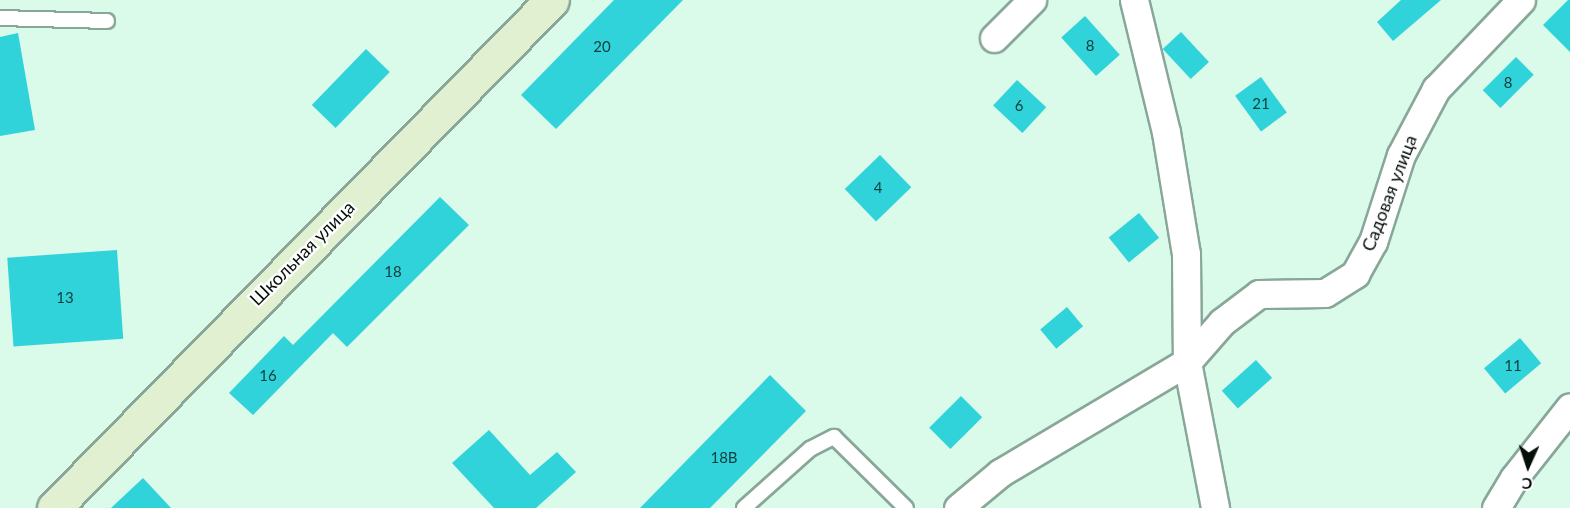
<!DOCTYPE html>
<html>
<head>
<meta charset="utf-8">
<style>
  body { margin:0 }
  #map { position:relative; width:1570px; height:508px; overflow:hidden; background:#dafaea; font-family:Lato,sans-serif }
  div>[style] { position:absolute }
  .building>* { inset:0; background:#31d3da; transform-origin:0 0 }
  .roads { filter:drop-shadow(2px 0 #89a799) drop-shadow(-2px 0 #89a799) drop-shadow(0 2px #89a799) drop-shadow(0 -2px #89a799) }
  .lane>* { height:14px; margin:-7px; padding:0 7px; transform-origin:7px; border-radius:7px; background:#fff }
  .street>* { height:27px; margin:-13.5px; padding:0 13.5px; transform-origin:13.5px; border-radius:13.5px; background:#fff }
  .secondary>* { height:33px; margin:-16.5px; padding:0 16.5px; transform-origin:16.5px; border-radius:16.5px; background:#e2f0d2 }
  span { translate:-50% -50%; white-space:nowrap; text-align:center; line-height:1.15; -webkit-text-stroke:4.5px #fff; paint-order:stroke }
  .number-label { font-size:15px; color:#10403e }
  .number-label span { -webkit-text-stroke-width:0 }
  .street-label { font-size:18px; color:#050f0a }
  .north { position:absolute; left:1498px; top:436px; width:60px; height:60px; -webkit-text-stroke:4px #fff; paint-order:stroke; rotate:183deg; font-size:16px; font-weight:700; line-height:24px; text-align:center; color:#050f0a }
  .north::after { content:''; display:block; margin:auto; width:21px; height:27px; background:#050f0a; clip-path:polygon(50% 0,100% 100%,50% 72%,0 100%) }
</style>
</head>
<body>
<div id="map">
  <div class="building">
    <i style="clip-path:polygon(614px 0,683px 0,556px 129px,521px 95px)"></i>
    <i style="clip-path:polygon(1401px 0,1441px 0,1393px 41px,1377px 22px)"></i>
    <i style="clip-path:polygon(1568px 0,1570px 0,1570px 52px,1543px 25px)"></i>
    <i style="left:1085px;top:16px;width:52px;height:32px;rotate:48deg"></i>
    <i style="left:1181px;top:32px;width:41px;height:25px;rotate:47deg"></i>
    <i style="clip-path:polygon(18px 33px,35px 130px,0 136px,0 37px)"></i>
    <i style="left:366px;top:49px;width:33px;height:78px;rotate:44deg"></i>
    <i style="left:1516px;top:57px;width:25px;height:47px;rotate:45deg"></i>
    <i style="left:1261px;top:77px;width:44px;height:32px;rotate:54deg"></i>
    <i style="left:1017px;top:80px;width:40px;height:35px;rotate:43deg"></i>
    <i style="left:880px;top:155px;width:45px;height:49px;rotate:46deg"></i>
    <i style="clip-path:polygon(440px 197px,469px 225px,347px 347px,333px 333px,253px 415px,229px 393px,284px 336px,293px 345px)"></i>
    <i style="left:1139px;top:213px;width:32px;height:39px;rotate:51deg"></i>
    <i style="left:117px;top:250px;width:89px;height:110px;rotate:86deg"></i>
    <i style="left:1067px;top:307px;width:25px;height:35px;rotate:50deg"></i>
    <i style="left:1520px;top:338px;width:33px;height:47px;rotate:50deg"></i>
    <i style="left:1256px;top:360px;width:24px;height:46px;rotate:48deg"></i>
    <i style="clip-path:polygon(770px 375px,806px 411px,710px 508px,640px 508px)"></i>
    <i style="left:961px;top:396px;width:30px;height:45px;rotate:45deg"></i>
    <i style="clip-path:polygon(489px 430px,530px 475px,557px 452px,576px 472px,536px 508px,494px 508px,452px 463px)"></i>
    <i style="clip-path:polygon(143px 478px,171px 508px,111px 508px)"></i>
  </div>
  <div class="roads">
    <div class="lane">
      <i style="left:0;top:18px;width:107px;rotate:1.6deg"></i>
      <i style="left:744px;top:508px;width:89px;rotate:-41.8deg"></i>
      <i style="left:810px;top:449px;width:27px;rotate:-27deg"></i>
      <i style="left:834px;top:437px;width:101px;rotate:44.6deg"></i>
    </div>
    <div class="street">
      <i style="left:1134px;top:0;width:136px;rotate:76.4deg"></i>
      <i style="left:1166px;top:132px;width:124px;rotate:80.7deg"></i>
      <i style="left:1186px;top:254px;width:108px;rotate:89.5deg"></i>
      <i style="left:1187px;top:362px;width:149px;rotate:79.1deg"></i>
      <i style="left:994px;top:38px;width:54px;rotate:-45deg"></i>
      <i style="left:958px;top:508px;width:55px;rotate:-39.8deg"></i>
      <i style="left:1000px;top:473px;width:217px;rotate:-30.7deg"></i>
      <i style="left:1187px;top:362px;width:53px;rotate:-48.8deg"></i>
      <i style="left:1222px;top:322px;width:46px;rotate:-37.1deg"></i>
      <i style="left:1259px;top:294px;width:66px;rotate:-0.9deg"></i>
      <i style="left:1325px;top:293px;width:36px;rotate:-32deg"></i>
      <i style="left:1355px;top:274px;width:37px;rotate:-61deg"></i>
      <i style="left:1373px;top:242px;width:91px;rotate:-72.2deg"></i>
      <i style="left:1401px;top:155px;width:75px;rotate:-62.1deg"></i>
      <i style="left:1436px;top:89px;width:123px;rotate:-46.3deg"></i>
      <i style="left:1496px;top:508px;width:35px;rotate:-59deg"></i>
      <i style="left:1514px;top:478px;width:90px;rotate:-51.7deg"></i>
    </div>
    <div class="secondary">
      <i style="left:54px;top:508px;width:711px;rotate:-45.57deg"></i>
    </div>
  </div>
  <div class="number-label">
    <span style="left:1090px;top:46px">8</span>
    <span style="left:602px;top:47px">20</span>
    <span style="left:1508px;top:83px">8</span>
    <span style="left:1261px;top:104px">21</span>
    <span style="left:1019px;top:106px">6</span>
    <span style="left:878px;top:188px">4</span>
    <span style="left:393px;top:272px">18</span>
    <span style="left:65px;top:298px">13</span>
    <span style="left:1513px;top:366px">11</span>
    <span style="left:268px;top:376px">16</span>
    <span style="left:724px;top:458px">18В</span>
  </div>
  <div class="street-label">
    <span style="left:1389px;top:193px;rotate:-69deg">Садовая улица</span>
    <span style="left:302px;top:253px;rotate:-45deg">Школьная улица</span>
  </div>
  <div class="north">С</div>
</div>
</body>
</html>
